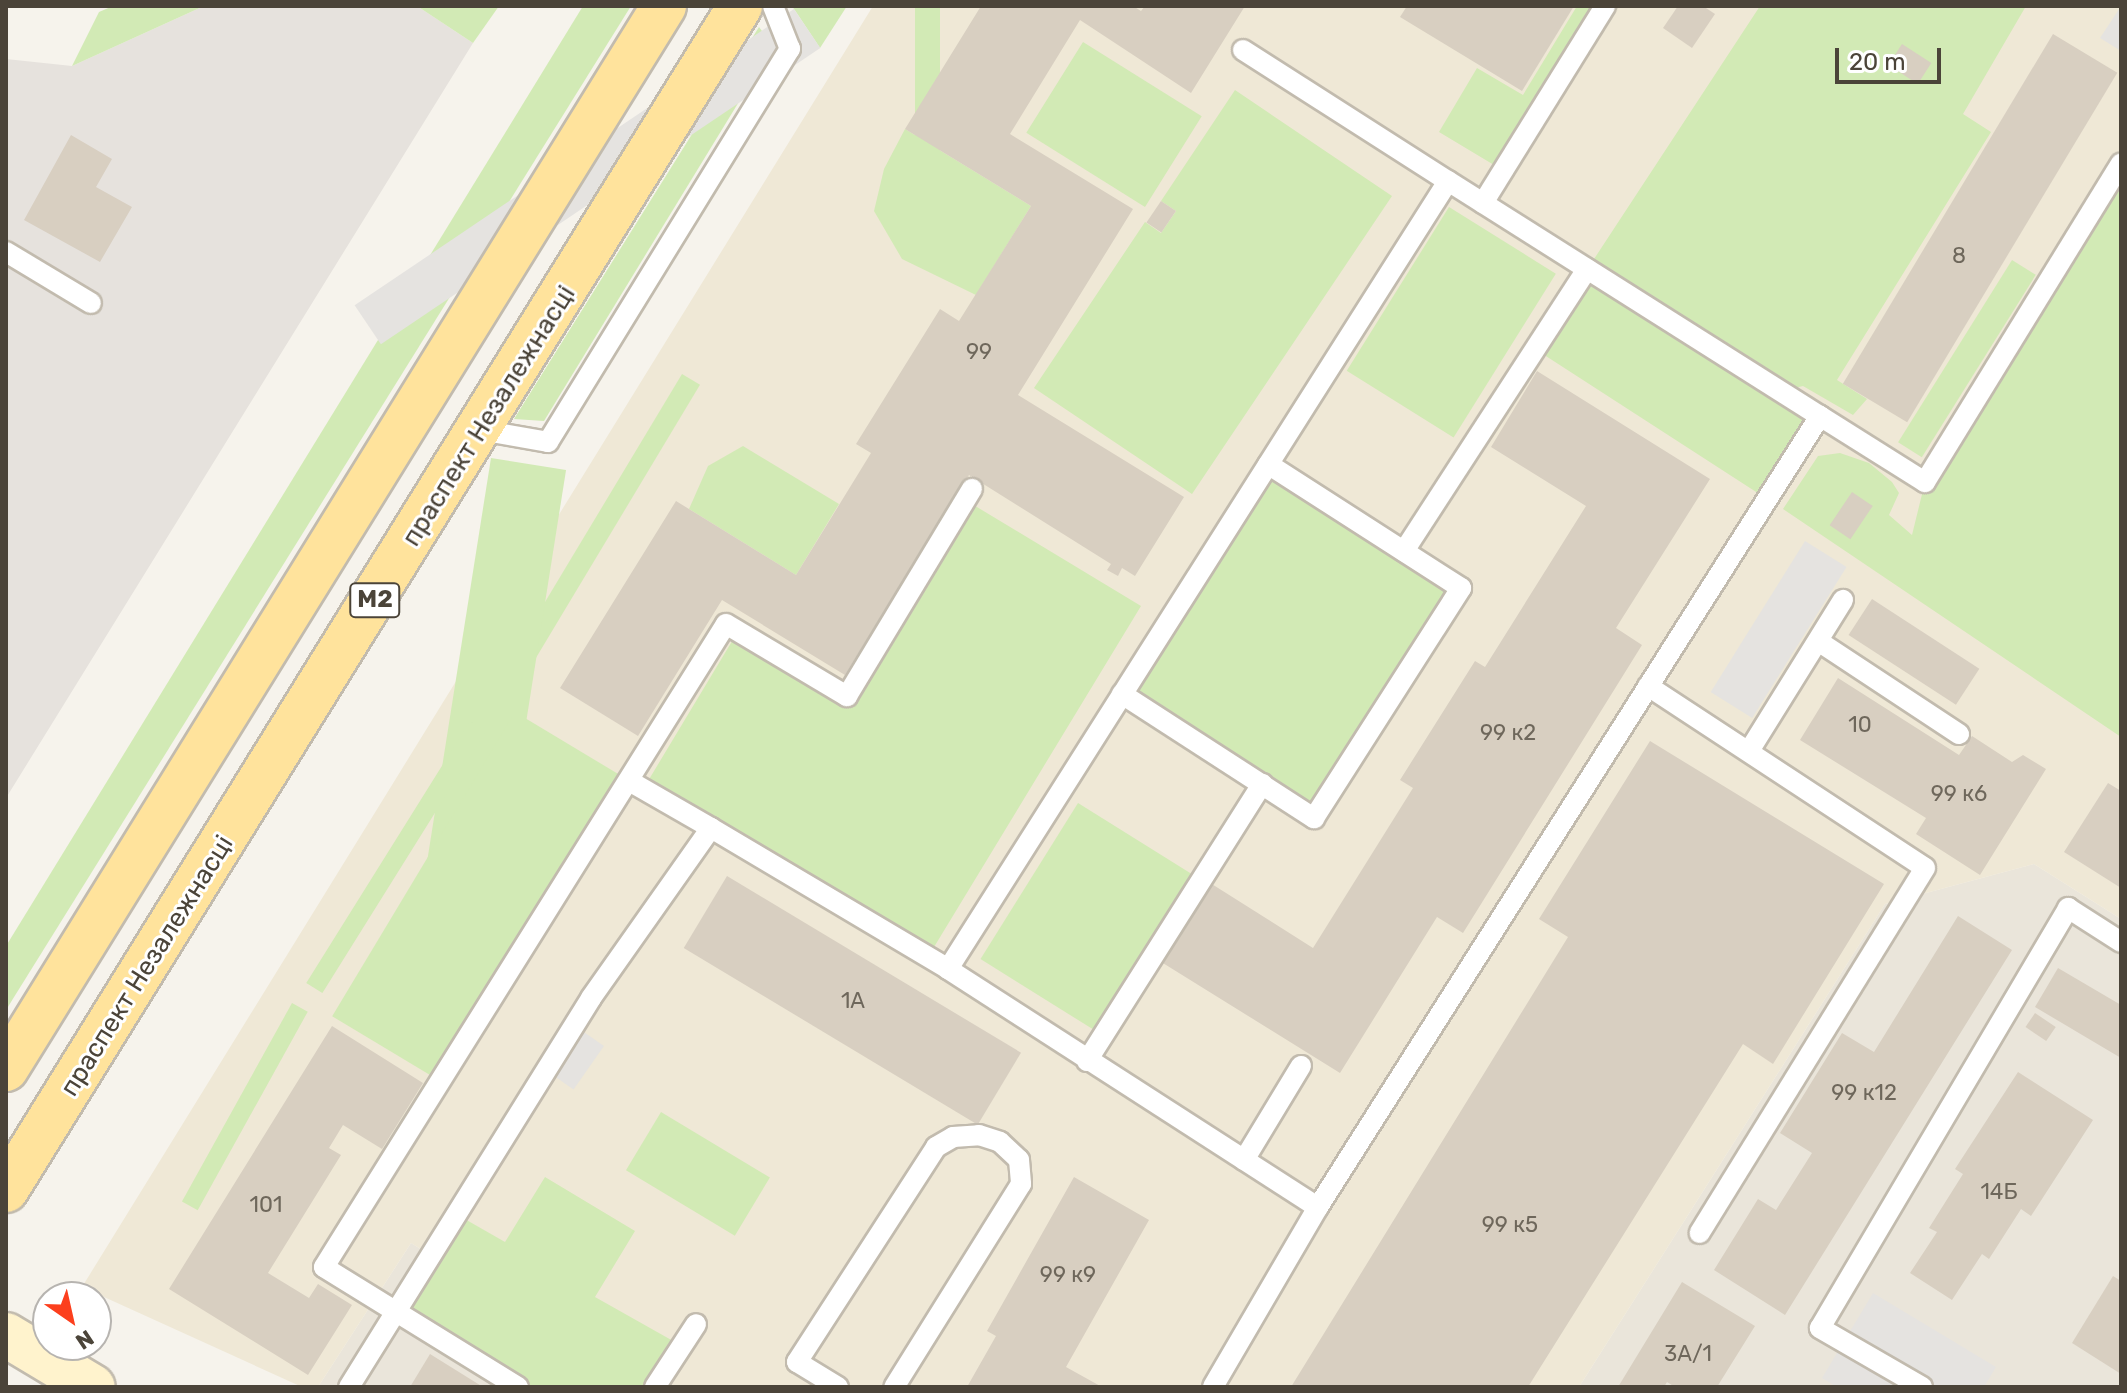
<!DOCTYPE html>
<html>
<head>
<meta charset="utf-8">
<style>
  body { margin:0 }
  #map { position:relative; width:2127px; height:1393px; overflow:hidden; background:#f6f3ec; font-family:Rubik,sans-serif }
  div>[style] { position:absolute }
  .residential>* { inset:0; background:#eae5da }
  .industrial>* { inset:0; background:#e6e2dd }
  .education>* { inset:0; background:#efe8d6 }
  .green>* { inset:0; background:#d2eab5; transform-origin:0 0 }
  .parking>* { inset:0; background:#e5e3e0; transform-origin:0 0 }
  .building>* { inset:0; background:#d8cfc1; transform-origin:0 0 }
  .roads { filter:drop-shadow(2px 0 #c2bbae) drop-shadow(-2px 0 #c2bbae) drop-shadow(0 2px #c2bbae) drop-shadow(0 -2px #c2bbae) }
  .service>* { height:20px; margin:-10px; padding:0 10px; transform-origin:10px; border-radius:10px; background:#fff }
  .secondary>* { height:44px; margin:-22px; padding:0 22px; transform-origin:22px; border-radius:22px; background:#fff3cd }
  .primary>* { height:44px; margin:-22px; padding:0 22px; transform-origin:22px; border-radius:22px; background:#ffe39c }
  span { translate:-50% -50%; white-space:nowrap; text-align:center; line-height:1.15; -webkit-text-stroke:6px #fff; paint-order:stroke }
  .number-label { font-size:22px; color:#6e675b }
  .number-label span { -webkit-text-stroke-width:0 }
  .shield-label span { padding:2px 6px; background:#fff; border:2px solid; border-radius:6px; -webkit-text-stroke-width:0 }
  .shield-label { font-size:24px; color:#4b4439; font-weight:700 }
  .street-label { font-size:26px; color:#4b4439 }
  .frame { position:absolute; inset:0; border:8px solid #4b4439; pointer-events:none }
  .north { position:absolute; left:32px; top:1281px; width:80px; height:80px; box-sizing:border-box; background:#fff; border:2px solid #b7b4b0; border-radius:50%; rotate:146deg; font-size:22px; font-weight:700; line-height:32px; text-align:center; color:#4b4439 }
  .north::after { content:''; display:block; margin:auto; width:28px; height:36px; background:#fc3f1d; clip-path:polygon(50% 0,100% 100%,50% 72%,0 100%) }
  .scale { position:absolute; left:1835px; top:48px; width:106px; height:36px; box-sizing:border-box; border:4px solid #4b4439; border-top:0; padding-left:10px; font-size:24px; line-height:28px; white-space:nowrap; color:#4b4439; -webkit-text-stroke:6px #fff; paint-order:stroke }
</style>
</head>
<body>
<div id="map">
  <div class="residential">
    <i style="clip-path:polygon(2034px 864px,2121px 919px,2121px 1387px,1579px 1387px,1885px 904px)"></i>
    <i style="clip-path:polygon(411px 1243px,643px 1387px,318px 1387px)"></i>
  </div>
  <div class="industrial">
    <i style="clip-path:polygon(204px 6px,417px 6px,473px 43px,6px 798px,6px 59px,72px 66px)"></i>
  </div>
  <div class="education">
    <i style="clip-path:polygon(873px 6px,2121px 6px,2121px 919px,2034px 864px,1885px 904px,1579px 1387px,643px 1387px,411px 1243px,318px 1387px,302px 1387px,82px 1287px)"></i>
  </div>
  <div class="green">
    <i style="clip-path:polygon(113px 6px,204px 6px,72px 66px,99px 12px)"></i>
    <i style="clip-path:polygon(417px 6px,499px 6px,473px 43px)"></i>
    <i style="clip-path:polygon(583px 6px,631px 6px,6px 1010px,6px 946px)"></i>
    <i style="clip-path:polygon(792px 6px,847px 6px,820px 48px)"></i>
    <i style="left:915px;top:6px;width:25px;height:215px"></i>
    <i style="clip-path:polygon(1577px 6px,1596px 6px,1499px 168px,1439px 132px,1477px 68px,1523px 95px)"></i>
    <i style="clip-path:polygon(1760px 6px,2026px 6px,1963px 114px,1991px 132px,1837px 380px,1867px 399px,1853px 415px,1803px 386px,1786px 390px,1820px 416px,1767px 499px,1535px 349px)"></i>
    <i style="clip-path:polygon(759px 27px,773px 46px,544px 421px,514px 419px)"></i>
    <i style="left:1083px;top:42px;width:140px;height:107px;rotate:32deg"></i>
    <i style="clip-path:polygon(1235px 90px,1392px 196px,1192px 494px,1034px 388px,1145px 222px,1161px 233px,1176px 211px,1161px 201px)"></i>
    <i style="clip-path:polygon(905px 129px,1031px 206px,976px 295px,902px 259px,874px 211px,884px 169px)"></i>
    <i style="clip-path:polygon(2121px 174px,2121px 737px,1783px 509px,1818px 456px,1840px 453px,1869px 463px,1892px 482px,1899px 493px,1889px 515px,1912px 535px,1925px 482px)"></i>
    <i style="left:1449px;top:207px;width:126px;height:193px;rotate:32deg"></i>
    <i style="left:2012px;top:260px;width:28px;height:215px;rotate:32deg"></i>
    <i style="left:682px;top:374px;width:21px;height:372px;rotate:31deg"></i>
    <i style="clip-path:polygon(743px 446px,839px 504px,796px 575px,689px 509px,708px 466px)"></i>
    <i style="left:491px;top:458px;width:76px;height:493px;rotate:9deg"></i>
    <i style="left:1268px;top:464px;width:229px;height:272px;rotate:33deg"></i>
    <i style="clip-path:polygon(967px 501px,1141px 606px,931px 952px,648px 781px,737px 633px,846px 699px)"></i>
    <i style="left:515px;top:712px;width:135px;height:355px;rotate:31deg"></i>
    <i style="left:470px;top:721px;width:19px;height:309px;rotate:32deg"></i>
    <i style="left:1078px;top:803px;width:136px;height:184px;rotate:32deg"></i>
    <i style="left:292px;top:1003px;width:18px;height:227px;rotate:29deg"></i>
    <i style="left:661px;top:1112px;width:127px;height:68px;rotate:31deg"></i>
    <i style="clip-path:polygon(545px 1177px,635px 1231px,595px 1297px,682px 1346px,655px 1387px,518px 1387px,395px 1311px,456px 1214px,505px 1242px)"></i>
  </div>
  <div class="parking">
    <i style="clip-path:polygon(2121px 6px,2121px 51px,2100px 38px)"></i>
    <i style="left:794px;top:9px;width:47px;height:530px;rotate:56deg"></i>
    <i style="left:1805px;top:541px;width:49px;height:178px;rotate:32deg"></i>
    <i style="left:581px;top:1030px;width:28px;height:53px;rotate:35deg"></i>
    <i style="clip-path:polygon(1873px 1293px,1996px 1367px,1984px 1387px,1837px 1387px,1822px 1378px)"></i>
  </div>
  <div class="building">
    <i style="clip-path:polygon(981px 6px,1133px 6px,1141px 11px,1145px 6px,1245px 6px,1191px 93px,1080px 20px,1010px 134px,1133px 209px,1018px 395px,1184px 497px,1135px 576px,1122px 568px,1118px 576px,1107px 570px,1111px 564px,969px 475px,845px 675px,722px 600px,638px 736px,560px 688px,676px 501px,796px 575px,871px 453px,856px 444px,940px 309px,959px 321px,1031px 206px,905px 129px)"></i>
    <i style="clip-path:polygon(1407px 6px,1574px 6px,1522px 91px,1400px 17px)"></i>
    <i style="clip-path:polygon(1678px 6px,1703px 6px,1715px 14px,1692px 48px,1663px 28px)"></i>
    <i style="left:2053px;top:34px;width:75px;height:408px;rotate:31deg"></i>
    <i style="left:1902px;top:44px;width:35px;height:25px;rotate:33deg"></i>
    <i style="clip-path:polygon(71px 135px,112px 159px,96px 187px,132px 207px,100px 262px,24px 220px)"></i>
    <i style="left:1161px;top:201px;width:18px;height:26px;rotate:34deg"></i>
    <i style="clip-path:polygon(1537px 371px,1710px 479px,1616px 628px,1642px 645px,1463px 933px,1437px 917px,1340px 1073px,1158px 960px,1207px 881px,1313px 948px,1413px 788px,1400px 780px,1475px 661px,1485px 667px,1586px 506px,1491px 447px)"></i>
    <i style="left:1852px;top:492px;width:25px;height:40px;rotate:34deg"></i>
    <i style="left:1872px;top:599px;width:128px;height:43px;rotate:33deg"></i>
    <i style="clip-path:polygon(1838px 678px,1959px 755px,1972px 736px,2012px 762px,2023px 755px,2046px 769px,1980px 875px,1916px 834px,1926px 818px,1800px 740px)"></i>
    <i style="clip-path:polygon(1650px 741px,1884px 884px,1773px 1064px,1743px 1044px,1528px 1387px,1291px 1387px,1568px 937px,1539px 919px)"></i>
    <i style="clip-path:polygon(2108px 783px,2121px 791px,2121px 888px,2064px 852px)"></i>
    <i style="left:727px;top:876px;width:343px;height:84px;rotate:31deg"></i>
    <i style="clip-path:polygon(1958px 916px,2012px 950px,1785px 1315px,1714px 1270px,1758px 1199px,1776px 1210px,1812px 1153px,1780px 1133px,1842px 1033px,1874px 1052px)"></i>
    <i style="clip-path:polygon(2058px 968px,2121px 1005px,2121px 1058px,2035px 1007px)"></i>
    <i style="left:2035px;top:1013px;width:25px;height:17px;rotate:34deg"></i>
    <i style="clip-path:polygon(332px 1026px,423px 1083px,382px 1149px,343px 1125px,329px 1148px,341px 1155px,268px 1273px,309px 1298px,318px 1284px,352px 1305px,308px 1375px,169px 1289px)"></i>
    <i style="clip-path:polygon(2018px 1072px,2093px 1120px,2031px 1216px,2021px 1209px,1989px 1259px,1982px 1254px,1952px 1300px,1910px 1273px,1937px 1232px,1929px 1228px,1963px 1174px,1955px 1169px)"></i>
    <i style="clip-path:polygon(1074px 1177px,1149px 1220px,1066px 1367px,1102px 1387px,967px 1387px,996px 1336px,987px 1331px)"></i>
    <i style="clip-path:polygon(2113px 1276px,2121px 1281px,2121px 1374px,2072px 1343px)"></i>
    <i style="clip-path:polygon(1682px 1282px,1755px 1326px,1717px 1387px,1675px 1387px,1667px 1382px,1664px 1387px,1618px 1387px)"></i>
    <i style="clip-path:polygon(430px 1354px,483px 1387px,410px 1387px)"></i>
  </div>
  <div class="roads">
    <div class="service">
      <i style="left:1243px;top:50px;width:243px;rotate:32.6deg"></i>
      <i style="left:1483px;top:203px;width:232px;rotate:-58.2deg"></i>
      <i style="left:6px;top:252px;width:99px;rotate:31deg"></i>
      <i style="left:1820px;top:416px;width:124px;rotate:32.2deg"></i>
      <i style="left:1925px;top:482px;width:374px;rotate:-58.4deg"></i>
      <i style="left:480px;top:430px;width:69px;rotate:10deg"></i>
      <i style="left:548px;top:442px;width:462px;rotate:-58.4deg"></i>
      <i style="left:790px;top:49px;width:46px;rotate:-111.6deg"></i>
      <i style="left:1404px;top:551px;width:336px;rotate:-57deg"></i>
      <i style="left:1818px;top:641px;width:169px;rotate:33.4deg"></i>
      <i style="left:1648px;top:686px;width:331px;rotate:33.3deg"></i>
      <i style="left:1925px;top:868px;width:429px;rotate:121.7deg"></i>
      <i style="left:1122px;top:694px;width:229px;rotate:32.9deg"></i>
      <i style="left:1314px;top:818px;width:273px;rotate:-57.4deg"></i>
      <i style="left:1461px;top:588px;width:229px;rotate:-147.3deg"></i>
      <i style="left:1749px;top:751px;width:178px;rotate:-58.1deg"></i>
      <i style="left:631px;top:782px;width:92px;rotate:29.9deg"></i>
      <i style="left:948px;top:969px;width:933px;rotate:-57.6deg"></i>
      <i style="left:1448px;top:181px;width:440px;rotate:32.3deg"></i>
      <i style="left:1820px;top:416px;width:937px;rotate:122.4deg"></i>
      <i style="left:1318px;top:1207px;width:208px;rotate:120.3deg"></i>
      <i style="left:1087px;top:1061px;width:328px;rotate:-57.7deg"></i>
      <i style="left:1244px;top:1160px;width:110px;rotate:-58.8deg"></i>
      <i style="left:349px;top:1387px;width:458px;rotate:-58.1deg"></i>
      <i style="left:591px;top:998px;width:208px;rotate:-54.8deg"></i>
      <i style="left:711px;top:828px;width:276px;rotate:30.7deg"></i>
      <i style="left:948px;top:969px;width:440px;rotate:32.8deg"></i>
      <i style="left:518px;top:1387px;width:228px;rotate:-148.3deg"></i>
      <i style="left:324px;top:1267px;width:758px;rotate:-57.99deg"></i>
      <i style="left:726px;top:624px;width:141px;rotate:30.8deg"></i>
      <i style="left:847px;top:696px;width:242px;rotate:-58.9deg"></i>
      <i style="left:655px;top:1387px;width:75px;rotate:-56.9deg"></i>
      <i style="left:838px;top:1387px;width:48px;rotate:-148.6deg"></i>
      <i style="left:797px;top:1362px;width:256px;rotate:-57.1deg"></i>
      <i style="left:936px;top:1147px;width:20px;rotate:-30deg"></i>
      <i style="left:953px;top:1137px;width:26px;rotate:-4deg"></i>
      <i style="left:979px;top:1135px;width:22px;rotate:18deg"></i>
      <i style="left:1000px;top:1142px;width:26px;rotate:43deg"></i>
      <i style="left:1019px;top:1160px;width:24px;rotate:85deg"></i>
      <i style="left:1021px;top:1184px;width:239px;rotate:122deg"></i>
      <i style="left:1922px;top:1387px;width:118px;rotate:-150deg"></i>
      <i style="left:1820px;top:1328px;width:488px;rotate:-59.4deg"></i>
      <i style="left:2068px;top:908px;width:63px;rotate:32.7deg"></i>
    </div>
    <div class="secondary">
      <i style="left:6px;top:1335px;width:101px;rotate:30.9deg"></i>
    </div>
    <div class="primary">
      <i style="left:6px;top:1069px;width:1250px;rotate:-58.24deg"></i>
      <i style="left:6px;top:1190px;width:1393px;rotate:-58.2deg"></i>
    </div>
  </div>
  <div class="number-label">
    <span style="left:1959px;top:256px">8</span>
    <span style="left:979px;top:352px">99</span>
    <span style="left:1860px;top:725px">10</span>
    <span style="left:1508px;top:733px">99 к2</span>
    <span style="left:1959px;top:794px">99 к6</span>
    <span style="left:853px;top:1001px">1А</span>
    <span style="left:1864px;top:1093px">99 к12</span>
    <span style="left:1999px;top:1192px">14Б</span>
    <span style="left:266px;top:1205px">101</span>
    <span style="left:1510px;top:1225px">99 к5</span>
    <span style="left:1068px;top:1275px">99 к9</span>
    <span style="left:1688px;top:1354px">3А/1</span>
  </div>
  <div class="shield-label">
    <span style="left:375px;top:600px">М2</span>
  </div>
  <div class="street-label">
    <span style="left:489px;top:416px;rotate:-58deg">праспект Незалежнасці</span>
    <span style="left:147px;top:966px;rotate:-58deg">праспект Незалежнасці</span>
  </div>
  <div class="frame"></div>
  <div class="north">N</div>
  <div class="scale">20 m</div>
</div>
</body>
</html>
